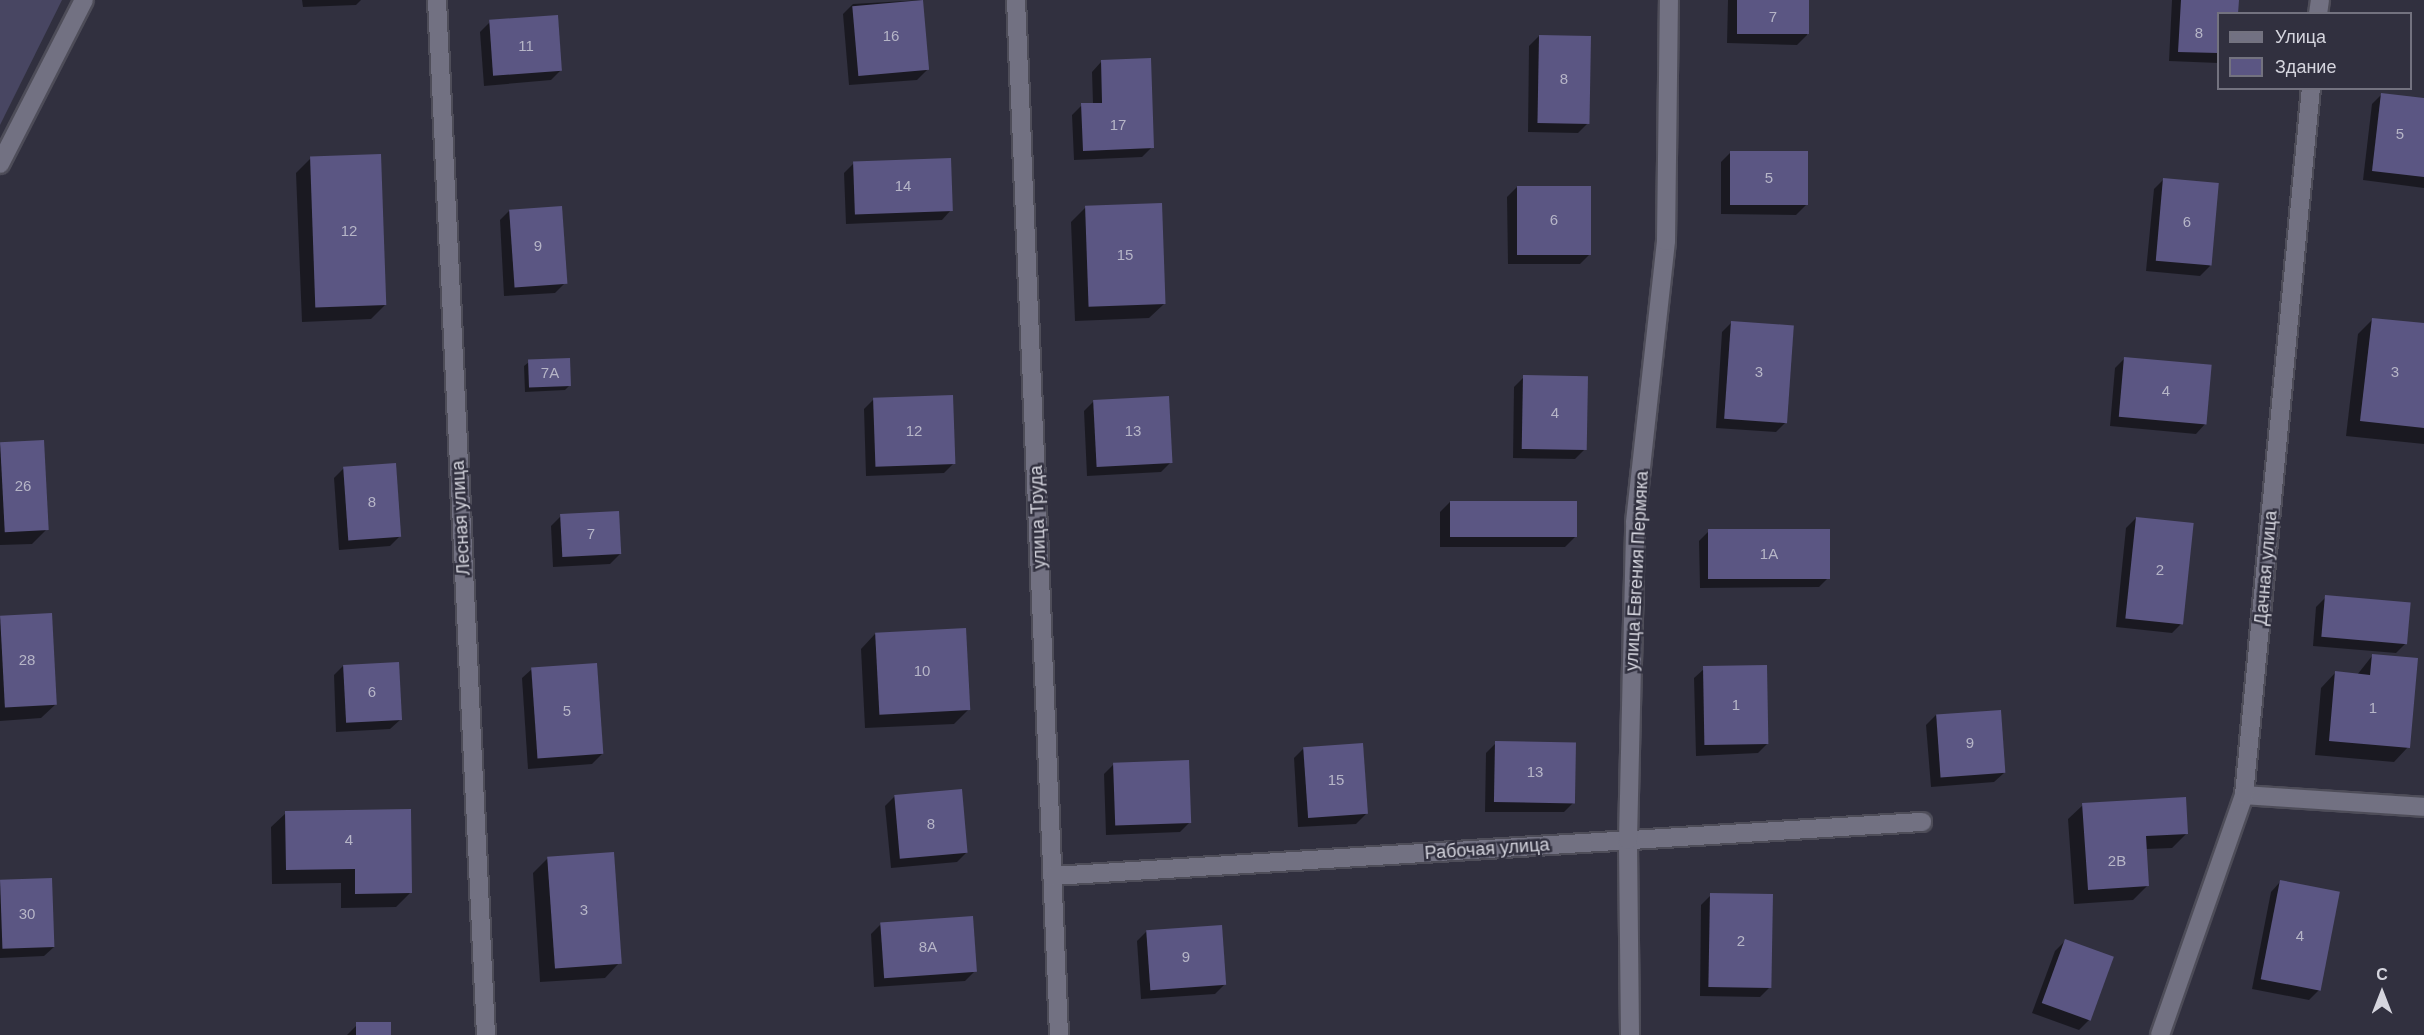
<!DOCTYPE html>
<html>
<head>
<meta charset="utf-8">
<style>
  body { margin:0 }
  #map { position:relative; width:2424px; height:1035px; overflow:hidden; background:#31303f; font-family:Helvetica,sans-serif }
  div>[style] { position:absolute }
  .green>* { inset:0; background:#484662 }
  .shadow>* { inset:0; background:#0007 }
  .building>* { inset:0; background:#5b5683; transform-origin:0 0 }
  .roads { filter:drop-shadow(2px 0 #4e4d59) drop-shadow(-2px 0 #4e4d59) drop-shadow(0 2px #4e4d59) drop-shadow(0 -2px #4e4d59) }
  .minor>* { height:18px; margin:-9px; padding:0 9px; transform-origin:9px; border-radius:9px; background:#727182 }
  span { translate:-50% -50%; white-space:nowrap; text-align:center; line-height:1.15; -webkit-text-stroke:5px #31303f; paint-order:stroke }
  .number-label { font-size:15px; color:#b6b5c7 }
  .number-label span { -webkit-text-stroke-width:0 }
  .street-label { font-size:18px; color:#d5d5de }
  .legend { position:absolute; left:2217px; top:12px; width:195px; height:78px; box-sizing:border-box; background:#31303f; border:2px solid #73727f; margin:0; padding:8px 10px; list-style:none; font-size:18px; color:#d5d5de }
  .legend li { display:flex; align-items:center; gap:12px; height:30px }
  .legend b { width:30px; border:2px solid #73727f }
  .north { position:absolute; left:2352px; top:963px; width:60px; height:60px; -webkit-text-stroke:4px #31303f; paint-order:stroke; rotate:0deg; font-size:16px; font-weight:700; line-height:24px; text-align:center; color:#d5d5de }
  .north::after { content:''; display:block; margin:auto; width:21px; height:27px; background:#d5d5de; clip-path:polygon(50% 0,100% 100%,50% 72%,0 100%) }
</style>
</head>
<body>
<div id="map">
  <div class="green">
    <i style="clip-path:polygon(0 0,62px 0,0 125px)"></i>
  </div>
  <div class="shadow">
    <i style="clip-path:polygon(302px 0,361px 0,356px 5px,303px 7px)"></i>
    <i style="clip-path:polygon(922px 0,927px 70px,917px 80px,849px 85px,843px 14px,853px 4px)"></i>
    <i style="clip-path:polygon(1728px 0,1807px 0,1807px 35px,1797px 45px,1727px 43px)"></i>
    <i style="clip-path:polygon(2172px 0,2237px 0,2218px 14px,2218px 63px,2169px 61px)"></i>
    <i style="clip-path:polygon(490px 22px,561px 70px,551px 80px,484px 86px,480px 32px)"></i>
    <i style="clip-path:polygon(1539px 36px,1588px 123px,1578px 133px,1528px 132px,1529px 46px)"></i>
    <i style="clip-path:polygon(1101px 62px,1152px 147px,1142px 157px,1074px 160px,1072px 115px,1082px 105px,1093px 104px,1092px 72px)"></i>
    <i style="clip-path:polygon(2382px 94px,2424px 100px,2424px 188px,2363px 180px,2372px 104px)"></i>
    <i style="clip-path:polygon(1731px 152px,1806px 205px,1796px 215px,1721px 214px,1721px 162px)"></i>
    <i style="clip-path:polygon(311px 158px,385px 305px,371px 319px,302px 322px,296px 173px)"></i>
    <i style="clip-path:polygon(854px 163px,951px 210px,942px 220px,846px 224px,844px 173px)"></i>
    <i style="clip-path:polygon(2164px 179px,2210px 266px,2200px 276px,2146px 271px,2154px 189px)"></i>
    <i style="clip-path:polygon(1517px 187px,1590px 254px,1580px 264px,1508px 264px,1507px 197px)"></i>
    <i style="clip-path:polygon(1086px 207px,1164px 304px,1149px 318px,1075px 321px,1071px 222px)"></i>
    <i style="clip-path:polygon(510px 210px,565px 283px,555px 293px,504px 296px,500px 220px)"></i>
    <i style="clip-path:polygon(2373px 319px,2424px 325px,2424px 444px,2346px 436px,2358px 334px)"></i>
    <i style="clip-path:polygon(1731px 323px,1786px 422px,1776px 432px,1716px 428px,1722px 332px)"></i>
    <i style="clip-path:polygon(2125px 358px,2205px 424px,2196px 434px,2110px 426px,2115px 368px)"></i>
    <i style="clip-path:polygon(529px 362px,570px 385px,565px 390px,525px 392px,524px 366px)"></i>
    <i style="clip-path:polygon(1524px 377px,1585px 449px,1575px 459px,1513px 458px,1514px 387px)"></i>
    <i style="clip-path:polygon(874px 399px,954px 463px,944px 473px,866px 476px,864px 409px)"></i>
    <i style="clip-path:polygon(1094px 401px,1171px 462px,1161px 472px,1087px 476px,1084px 411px)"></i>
    <i style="clip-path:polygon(0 444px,47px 529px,32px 544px,0 545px)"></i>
    <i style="clip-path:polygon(344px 468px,400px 536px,390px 546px,339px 550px,334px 478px)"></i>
    <i style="clip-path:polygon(1450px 502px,1575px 537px,1565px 547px,1440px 547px,1440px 512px)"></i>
    <i style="clip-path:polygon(561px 516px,620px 554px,610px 564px,553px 567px,551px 526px)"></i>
    <i style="clip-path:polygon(2136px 518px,2182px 623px,2172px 633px,2116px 627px,2126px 528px)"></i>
    <i style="clip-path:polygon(1709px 531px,1829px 577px,1819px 587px,1700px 588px,1699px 541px)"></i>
    <i style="clip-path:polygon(2326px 597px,2406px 643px,2396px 653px,2313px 646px,2316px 607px)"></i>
    <i style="clip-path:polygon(0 618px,56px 704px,41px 718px,0 721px)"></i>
    <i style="clip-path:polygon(875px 634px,968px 710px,954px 724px,865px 728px,861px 649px)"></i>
    <i style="clip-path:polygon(2372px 656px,2408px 747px,2394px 762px,2315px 755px,2321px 688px,2335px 673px,2357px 675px)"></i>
    <i style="clip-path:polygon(344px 665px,400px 720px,390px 729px,336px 732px,334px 675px)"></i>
    <i style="clip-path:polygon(532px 669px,602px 754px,592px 764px,528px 769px,522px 678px)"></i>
    <i style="clip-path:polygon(1704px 669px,1768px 743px,1758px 753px,1696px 756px,1694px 678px)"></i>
    <i style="clip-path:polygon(1936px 715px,2004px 773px,1994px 782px,1931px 787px,1926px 725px)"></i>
    <i style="clip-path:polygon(1496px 743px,1574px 802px,1564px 812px,1485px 812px,1486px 753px)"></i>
    <i style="clip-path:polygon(1304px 748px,1366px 814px,1356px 824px,1298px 827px,1294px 758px)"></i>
    <i style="clip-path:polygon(1114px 764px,1190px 822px,1180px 832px,1106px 835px,1104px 774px)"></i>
    <i style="clip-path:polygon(895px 796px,967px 852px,957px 862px,891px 868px,885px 806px)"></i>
    <i style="clip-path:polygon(2083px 805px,2187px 833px,2172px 848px,2146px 849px,2148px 885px,2133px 900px,2074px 904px,2068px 819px)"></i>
    <i style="clip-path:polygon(286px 813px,411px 892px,396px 907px,341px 908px,341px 883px,272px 884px,271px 827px)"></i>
    <i style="clip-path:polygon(548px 858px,619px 963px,605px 978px,540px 982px,533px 873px)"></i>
    <i style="clip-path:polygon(0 882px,54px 947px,44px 956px,0 958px)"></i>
    <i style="clip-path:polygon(2280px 882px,2319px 990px,2309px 1000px,2252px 989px,2271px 892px)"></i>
    <i style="clip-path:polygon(1711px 895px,1770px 987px,1760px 997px,1700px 996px,1701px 905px)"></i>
    <i style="clip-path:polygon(881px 924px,975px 971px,965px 981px,874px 987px,871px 934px)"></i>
    <i style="clip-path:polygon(1147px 931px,1225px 984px,1215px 994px,1141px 999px,1137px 941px)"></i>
    <i style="clip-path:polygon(2065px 941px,2089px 1020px,2079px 1030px,2032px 1013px,2055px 951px)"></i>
    <i style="clip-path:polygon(357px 1025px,390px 1035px,347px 1035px)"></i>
  </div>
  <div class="building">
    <i style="left:923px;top:0;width:70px;height:71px;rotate:85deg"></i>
    <i style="left:1737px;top:0;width:72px;height:34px"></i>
    <i style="clip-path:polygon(2181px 0,2239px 0,2238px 14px,2218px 14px,2218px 53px,2178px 52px)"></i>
    <i style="left:558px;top:15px;width:56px;height:69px;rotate:86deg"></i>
    <i style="left:1539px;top:35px;width:52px;height:88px;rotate:1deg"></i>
    <i style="clip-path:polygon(1151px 58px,1154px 148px,1083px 151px,1081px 103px,1102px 103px,1101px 60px)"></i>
    <i style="clip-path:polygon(2381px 93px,2424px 98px,2424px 177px,2372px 171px)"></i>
    <i style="left:1730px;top:151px;width:78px;height:54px"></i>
    <i style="left:381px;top:154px;width:151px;height:71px;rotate:88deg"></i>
    <i style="left:951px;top:158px;width:53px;height:98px;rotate:88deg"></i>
    <i style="left:2163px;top:178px;width:56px;height:83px;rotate:5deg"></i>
    <i style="left:1517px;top:186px;width:74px;height:69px"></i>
    <i style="left:1162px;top:203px;width:101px;height:77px;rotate:88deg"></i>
    <i style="left:562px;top:206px;width:78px;height:53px;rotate:86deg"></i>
    <i style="clip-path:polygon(2372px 318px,2424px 323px,2424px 428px,2360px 421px)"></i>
    <i style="left:1731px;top:321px;width:63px;height:98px;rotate:4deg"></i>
    <i style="left:2124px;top:357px;width:88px;height:60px;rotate:5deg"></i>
    <i style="left:570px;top:358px;width:28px;height:42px;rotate:88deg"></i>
    <i style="left:1523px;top:375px;width:65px;height:74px;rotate:1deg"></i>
    <i style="left:953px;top:395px;width:69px;height:80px;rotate:88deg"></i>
    <i style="left:1169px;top:396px;width:67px;height:76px;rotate:87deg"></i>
    <i style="left:44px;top:440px;width:90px;height:44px;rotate:87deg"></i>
    <i style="left:396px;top:463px;width:74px;height:53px;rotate:86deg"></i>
    <i style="left:1450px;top:501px;width:127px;height:36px"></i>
    <i style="left:619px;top:511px;width:43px;height:59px;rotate:87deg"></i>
    <i style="left:2136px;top:517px;width:58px;height:102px;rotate:6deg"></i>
    <i style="left:1708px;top:529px;width:122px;height:50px"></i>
    <i style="left:2325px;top:595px;width:86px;height:42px;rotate:5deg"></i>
    <i style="left:52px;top:613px;width:92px;height:52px;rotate:87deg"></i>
    <i style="left:966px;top:628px;width:82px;height:91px;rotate:87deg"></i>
    <i style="clip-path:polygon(2372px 654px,2418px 658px,2410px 748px,2329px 741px,2335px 671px,2370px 675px)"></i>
    <i style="left:399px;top:662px;width:58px;height:56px;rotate:87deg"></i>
    <i style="left:597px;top:663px;width:91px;height:66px;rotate:86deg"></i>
    <i style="left:1767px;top:665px;width:79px;height:64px;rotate:89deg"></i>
    <i style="left:2001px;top:710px;width:63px;height:65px;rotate:86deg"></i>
    <i style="left:1495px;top:741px;width:81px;height:61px;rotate:1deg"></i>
    <i style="left:1363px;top:743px;width:71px;height:60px;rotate:86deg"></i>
    <i style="left:1189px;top:760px;width:63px;height:76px;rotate:88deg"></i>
    <i style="left:962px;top:789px;width:64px;height:68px;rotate:85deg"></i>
    <i style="clip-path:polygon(2186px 797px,2188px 834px,2146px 836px,2149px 886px,2088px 890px,2082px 803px)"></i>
    <i style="clip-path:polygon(411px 809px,412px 893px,355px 894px,355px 869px,286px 870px,285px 811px)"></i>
    <i style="left:614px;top:852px;width:112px;height:67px;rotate:86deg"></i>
    <i style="left:52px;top:878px;width:69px;height:52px;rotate:88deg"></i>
    <i style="left:2280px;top:880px;width:61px;height:101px;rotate:11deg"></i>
    <i style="left:1710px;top:893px;width:63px;height:94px;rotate:1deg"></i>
    <i style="left:973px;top:916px;width:56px;height:93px;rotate:86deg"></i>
    <i style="left:1222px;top:925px;width:60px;height:76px;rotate:86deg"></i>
    <i style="left:2065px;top:939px;width:52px;height:68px;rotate:20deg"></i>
    <i style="left:391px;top:1022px;width:13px;height:35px;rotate:90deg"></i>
  </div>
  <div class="roads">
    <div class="minor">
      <i style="left:437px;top:0;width:1036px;rotate:87.29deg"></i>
      <i style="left:1016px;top:0;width:1036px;rotate:87.62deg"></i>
      <i style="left:2318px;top:14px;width:14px;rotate:-82deg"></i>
      <i style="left:0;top:164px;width:184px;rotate:-62.9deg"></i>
      <i style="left:2244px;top:795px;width:180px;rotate:3.8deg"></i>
      <i style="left:1053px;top:876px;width:871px;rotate:-3.56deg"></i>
      <i style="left:1630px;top:1035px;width:195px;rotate:-90.6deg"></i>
      <i style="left:1628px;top:840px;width:318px;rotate:-88.7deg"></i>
      <i style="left:1635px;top:522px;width:283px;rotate:-83.7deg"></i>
      <i style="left:1666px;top:241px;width:241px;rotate:-89.3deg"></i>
      <i style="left:2160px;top:1035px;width:254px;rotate:-70.7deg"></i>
      <i style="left:2244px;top:795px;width:710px;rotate:-84.59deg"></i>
    </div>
  </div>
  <div class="number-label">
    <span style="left:1773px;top:17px">7</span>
    <span style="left:2199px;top:33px">8</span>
    <span style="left:891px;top:36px">16</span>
    <span style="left:526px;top:46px">11</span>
    <span style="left:1564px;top:79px">8</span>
    <span style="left:1118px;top:125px">17</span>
    <span style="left:2400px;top:134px">5</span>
    <span style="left:1769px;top:178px">5</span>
    <span style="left:903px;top:186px">14</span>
    <span style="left:1554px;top:220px">6</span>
    <span style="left:2187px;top:222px">6</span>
    <span style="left:349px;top:231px">12</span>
    <span style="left:538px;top:246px">9</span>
    <span style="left:1125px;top:255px">15</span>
    <span style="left:1759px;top:372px">3</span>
    <span style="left:2395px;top:372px">3</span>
    <span style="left:550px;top:373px">7А</span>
    <span style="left:2166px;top:391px">4</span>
    <span style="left:1555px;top:413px">4</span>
    <span style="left:914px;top:431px">12</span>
    <span style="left:1133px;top:431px">13</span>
    <span style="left:23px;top:486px">26</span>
    <span style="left:372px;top:502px">8</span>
    <span style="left:591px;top:534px">7</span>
    <span style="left:1769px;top:554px">1А</span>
    <span style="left:2160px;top:570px">2</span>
    <span style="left:27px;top:660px">28</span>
    <span style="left:922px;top:671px">10</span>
    <span style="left:372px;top:692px">6</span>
    <span style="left:1736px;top:705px">1</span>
    <span style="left:2373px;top:708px">1</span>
    <span style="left:567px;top:711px">5</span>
    <span style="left:1970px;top:743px">9</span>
    <span style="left:1535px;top:772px">13</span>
    <span style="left:1336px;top:780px">15</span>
    <span style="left:931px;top:824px">8</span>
    <span style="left:349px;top:840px">4</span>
    <span style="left:2117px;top:861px">2В</span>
    <span style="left:584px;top:910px">3</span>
    <span style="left:27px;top:914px">30</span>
    <span style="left:2300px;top:936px">4</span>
    <span style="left:1741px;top:941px">2</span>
    <span style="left:928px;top:947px">8А</span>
    <span style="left:1186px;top:957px">9</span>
  </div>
  <div class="street-label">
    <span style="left:1038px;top:517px;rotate:-92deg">улица Труда</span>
    <span style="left:461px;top:518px;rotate:-93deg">Лесная улица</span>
    <span style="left:2266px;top:568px;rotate:-85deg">Дачная улица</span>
    <span style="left:1637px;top:571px;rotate:-87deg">улица Евгения Пермяка</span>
    <span style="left:1487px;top:849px;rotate:-4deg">Рабочая улица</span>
  </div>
  <ul class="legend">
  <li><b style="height:8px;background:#727182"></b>Улица</li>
  <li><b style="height:16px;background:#5b5683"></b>Здание</li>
  </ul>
  <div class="north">С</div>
</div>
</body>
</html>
